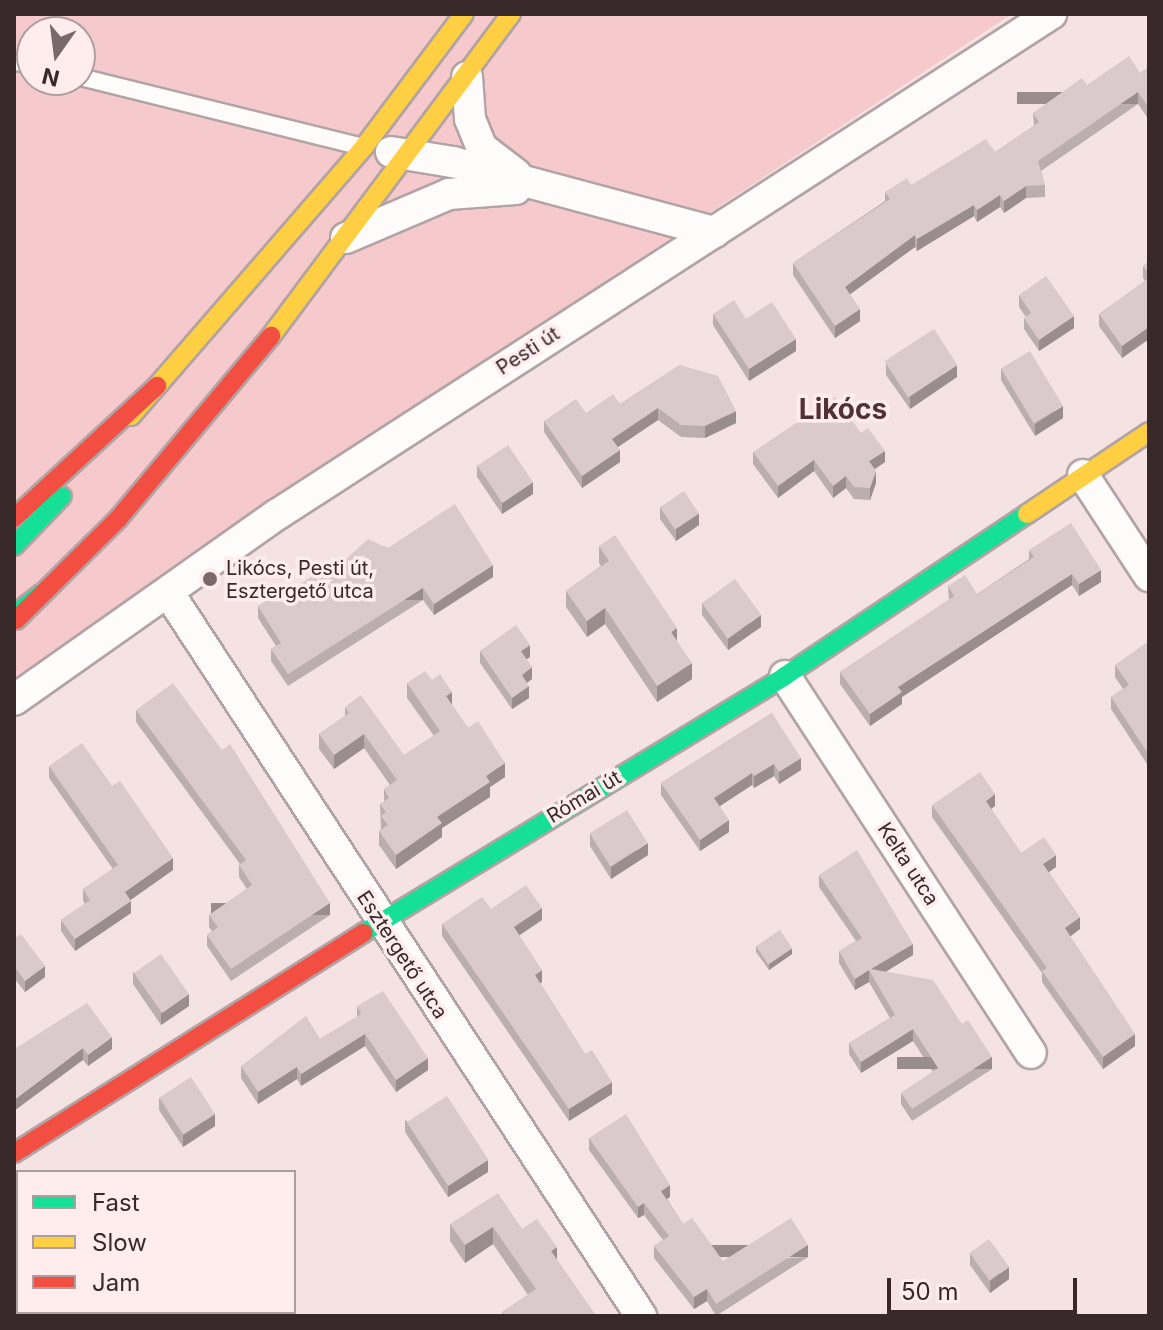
<!DOCTYPE html>
<html>
<head>
<meta charset="utf-8">
<style>
  body { margin:0 }
  #map { position:relative; width:1163px; height:1330px; overflow:hidden; background:#f5e3e4; font-family:Inter,sans-serif }
  div>[style] { position:absolute }
  .green>* { inset:0; background:#f6cacd }
  .roads { filter:drop-shadow(2px 0 #b2a3a4) drop-shadow(-2px 0 #b2a3a4) drop-shadow(0 2px #b2a3a4) drop-shadow(0 -2px #b2a3a4) }
  .lane>* { height:16px; margin:-8px; padding:0 8px; transform-origin:8px; border-radius:8px; background:#fefbfb }
  .street>* { height:30px; margin:-15px; padding:0 15px; transform-origin:15px; border-radius:15px; background:#fefbfb }
  .fast>* { height:18px; margin:-9px; padding:0 9px; transform-origin:9px; border-radius:9px; background:#16e098 }
  .slow>* { height:18px; margin:-9px; padding:0 9px; transform-origin:9px; border-radius:9px; background:#ffcf43 }
  .jam>* { height:18px; margin:-9px; padding:0 9px; transform-origin:9px; border-radius:9px; background:#f24e42 }
  .wall>* { inset:0; background:#bbaeaf }
  .shaded-wall>* { inset:0; background:#998d8e; transform-origin:0 0 }
  .building>* { inset:0; background:#dacacb; transform-origin:0 0 }
  .dots>* { width:22px; height:22px; translate:-50% -50%; box-sizing:border-box; border:4px solid #ffedee; border-radius:50% }
  span { translate:-50% -50%; white-space:nowrap; text-align:center; line-height:1.15; -webkit-text-stroke:7px #ffedee; paint-order:stroke }
  .street-label { font-size:20px; color:#38282a }
  .poi-label { font-size:20px; color:#38282a }
  .left { translate:0 -50%; text-align:left }
  .district-label { font-size:28px; color:#513134; font-weight:700 }
  .frame { position:absolute; inset:0; border:16px solid #38282a; pointer-events:none }
  .legend { position:absolute; left:16px; top:1170px; width:280px; height:144px; box-sizing:border-box; background:#ffedee; border:2px solid #af9ea0; margin:0; padding:10px 14px; list-style:none; font-size:24px; color:#38282a }
  .legend li { display:flex; align-items:center; gap:16px; height:40px }
  .legend b { width:40px; border:2px solid #af9ea0 }
  .north { position:absolute; left:16px; top:16px; width:80px; height:80px; box-sizing:border-box; background:#ffedee; border:2px solid #af9ea0; border-radius:50%; rotate:194deg; font-size:22px; font-weight:700; line-height:32px; text-align:center; color:#38282a }
  .north::after { content:''; display:block; margin:auto; width:28px; height:36px; background:#7a696b; clip-path:polygon(50% 0,100% 100%,50% 72%,0 100%) }
  .scale { position:absolute; left:887px; top:1278px; width:190px; height:36px; box-sizing:border-box; border:4px solid #38282a; border-top:0; padding-left:10px; font-size:24px; line-height:28px; white-space:nowrap; color:#38282a; -webkit-text-stroke:6px #ffedee; paint-order:stroke }
</style>
</head>
<body>
<div id="map">
  <div class="green">
    <i style="clip-path:polygon(evenodd,14px 14px,1012px 14px,224px 532px,14px 688px,14px 14px,32px 32px,80px 32px,80px 80px,32px 80px,32px 32px)"></i>
  </div>
  <div class="roads">
    <div class="lane">
      <i style="left:14px;top:61px;width:19px;rotate:16deg"></i>
      <i style="left:80px;top:77px;width:287px;rotate:13.9deg"></i>
    </div>
    <div class="street">
      <i style="left:467px;top:77px;width:42px;rotate:85.9deg"></i>
      <i style="left:470px;top:119px;width:31px;rotate:68deg"></i>
      <i style="left:482px;top:148px;width:43px;rotate:37.4deg"></i>
      <i style="left:391px;top:152px;width:63px;rotate:9.2deg"></i>
      <i style="left:453px;top:162px;width:271px;rotate:15deg"></i>
      <i style="left:346px;top:238px;width:112px;rotate:-23.1deg"></i>
      <i style="left:449px;top:194px;width:67px;rotate:-4.3deg"></i>
      <i style="left:1083px;top:475px;width:121px;rotate:56.8deg"></i>
      <i style="left:168px;top:592px;width:865px;rotate:56.84deg"></i>
      <i style="left:785px;top:676px;width:450px;rotate:56.9deg"></i>
      <i style="left:14px;top:700px;width:323px;rotate:-35.2deg"></i>
      <i style="left:278px;top:514px;width:921px;rotate:-32.9deg"></i>
    </div>
    <div class="fast">
      <i style="left:14px;top:546px;width:69px;rotate:-46.2deg"></i>
      <i style="left:14px;top:615px;width:34px;rotate:-38deg"></i>
      <i style="left:363px;top:933px;width:494px;rotate:-31.3deg"></i>
      <i style="left:785px;top:676px;width:291px;rotate:-33.8deg"></i>
    </div>
    <div class="slow">
      <i style="left:271px;top:336px;width:402px;rotate:-53.3deg"></i>
      <i style="left:131px;top:416px;width:356px;rotate:-49.1deg"></i>
      <i style="left:364px;top:147px;width:166px;rotate:-53.1deg"></i>
      <i style="left:1027px;top:514px;width:147px;rotate:-33.9deg"></i>
    </div>
    <div class="jam">
      <i style="left:14px;top:518px;width:195px;rotate:-42.7deg"></i>
      <i style="left:16px;top:620px;width:144px;rotate:-44.7deg"></i>
      <i style="left:118px;top:519px;width:239px;rotate:-50.1deg"></i>
      <i style="left:14px;top:1153px;width:413px;rotate:-32.2deg"></i>
    </div>
  </div>
  <div class="wall">
    <i style="clip-path:polygon(1149px 67px,1149px 120px,1138px 104px,1041px 171px,1045px 185px,1045px 197px,1026px 198px,1004px 213px,1000px 207px,977px 222px,974px 216px,917px 251px,915px 247px,850px 294px,860px 321px,835px 338px,793px 275px,793px 263px,885px 201px,885px 192px,911px 185px,995px 152px,1034px 126px,1033px 113px,1087px 85px,1140px 73px)"></i>
    <i style="clip-path:polygon(1149px 262px,1149px 339px,1122px 358px,1099px 326px,1099px 314px,1145px 281px,1143px 278px,1143px 266px)"></i>
    <i style="clip-path:polygon(1019px 295px,1074px 328px,1039px 351px,1024px 329px,1024px 318px,1026px 317px,1019px 307px)"></i>
    <i style="clip-path:polygon(713px 314px,746px 319px,796px 351px,749px 381px,713px 325px)"></i>
    <i style="clip-path:polygon(886px 363px,957px 377px,910px 409px,886px 375px)"></i>
    <i style="clip-path:polygon(680px 365px,736px 423px,705px 438px,681px 437px,658px 420px,618px 447px,620px 462px,582px 488px,544px 432px,544px 421px,586px 413px,620px 404px)"></i>
    <i style="clip-path:polygon(1001px 368px,1063px 418px,1035px 436px,1001px 380px)"></i>
    <i style="clip-path:polygon(753px 452px,885px 462px,875px 469px,876px 483px,870px 500px,854px 499px,846px 488px,833px 498px,814px 471px,778px 498px,753px 464px)"></i>
    <i style="clip-path:polygon(477px 465px,533px 494px,502px 514px,477px 477px)"></i>
    <i style="clip-path:polygon(660px 507px,699px 525px,676px 541px,660px 519px)"></i>
    <i style="clip-path:polygon(599px 546px,677px 641px,692px 679px,657px 702px,605px 624px,587px 637px,566px 607px,566px 591px,601px 566px,599px 563px)"></i>
    <i style="clip-path:polygon(388px 548px,493px 577px,434px 615px,423px 600px,288px 686px,271px 661px,271px 649px,276px 646px,258px 618px,258px 606px,283px 596px,343px 562px)"></i>
    <i style="clip-path:polygon(1029px 550px,1101px 582px,1079px 596px,1072px 585px,902px 697px,902px 704px,870px 726px,840px 684px,840px 672px,949px 600px,948px 586px,977px 594px,1029px 559px)"></i>
    <i style="clip-path:polygon(702px 603px,761px 627px,728px 650px,702px 615px)"></i>
    <i style="clip-path:polygon(1149px 647px,1149px 767px,1111px 709px,1111px 697px,1123px 689px,1115px 677px,1115px 665px)"></i>
    <i style="clip-path:polygon(480px 651px,530px 657px,526px 659px,532px 679px,527px 683px,529px 698px,512px 709px,480px 663px)"></i>
    <i style="clip-path:polygon(407px 683px,452px 705px,468px 728px,505px 777px,490px 787px,490px 797px,442px 828px,442px 837px,396px 869px,379px 845px,379px 831px,381px 829px,380px 804px,384px 802px,384px 789px,390px 785px,364px 748px,334px 769px,319px 749px,319px 734px,345px 716px,345px 707px,404px 755px,434px 736px,407px 698px)"></i>
    <i style="clip-path:polygon(136px 710px,330px 915px,231px 981px,207px 946px,207px 935px,212px 931px,209px 927px,209px 915px,247px 889px,239px 877px,239px 865px,240px 864px,136px 722px)"></i>
    <i style="clip-path:polygon(772px 713px,801px 770px,779px 784px,774px 776px,754px 788px,752px 785px,720px 806px,729px 832px,700px 851px,661px 795px,661px 783px)"></i>
    <i style="clip-path:polygon(49px 766px,173px 870px,130px 900px,131px 913px,75px 951px,61px 931px,61px 920px,85px 904px,83px 901px,83px 889px,113px 869px,49px 778px)"></i>
    <i style="clip-path:polygon(932px 805px,995px 806px,991px 809px,1021px 853px,1056px 867px,1049px 872px,1080px 929px,1070px 937px,1135px 1046px,1103px 1069px,1042px 982px,1042px 973px,932px 817px)"></i>
    <i style="clip-path:polygon(590px 834px,648px 855px,611px 879px,590px 846px)"></i>
    <i style="clip-path:polygon(819px 875px,913px 955px,886px 971px,962px 1024px,992px 1069px,912px 1121px,901px 1104px,901px 1093px,933px 1072px,913px 1041px,861px 1073px,849px 1054px,849px 1043px,890px 1018px,869px 982px,855px 990px,839px 963px,839px 951px,856px 941px,819px 887px)"></i>
    <i style="clip-path:polygon(491px 909px,542px 920px,519px 935px,542px 982px,540px 983px,585px 1054px,612px 1094px,569px 1121px,442px 936px,442px 924px)"></i>
    <i style="clip-path:polygon(14px 939px,45px 977px,25px 992px,14px 978px)"></i>
    <i style="clip-path:polygon(756px 946px,792px 954px,769px 970px,756px 952px)"></i>
    <i style="clip-path:polygon(133px 972px,189px 1006px,161px 1025px,133px 984px)"></i>
    <i style="clip-path:polygon(357px 1006px,428px 1070px,396px 1092px,365px 1046px,301px 1086px,297px 1079px,258px 1104px,241px 1078px,241px 1066px,320px 1039px,357px 1017px)"></i>
    <i style="clip-path:polygon(16px 1048px,112px 1049px,88px 1066px,83px 1060px)"></i>
    <i style="clip-path:polygon(159px 1098px,215px 1126px,183px 1147px,159px 1110px)"></i>
    <i style="clip-path:polygon(405px 1120px,488px 1172px,448px 1197px,405px 1132px)"></i>
    <i style="clip-path:polygon(589px 1138px,670px 1197px,667px 1199px,683px 1224px,723px 1261px,808px 1257px,716px 1316px,707px 1301px,694px 1309px,654px 1258px,654px 1246px,663px 1240px,644px 1215px,638px 1218px,589px 1150px)"></i>
    <i style="clip-path:polygon(450px 1224px,522px 1229px,557px 1260px,596px 1316px,502px 1316px,502px 1312px,528px 1295px,493px 1244px,465px 1263px,450px 1241px)"></i>
    <i style="clip-path:polygon(970px 1253px,1009px 1279px,990px 1293px,970px 1265px)"></i>
  </div>
  <div class="shaded-wall">
    <i style="left:1138px;top:92px;width:12px;height:121px;rotate:90deg"></i>
    <i style="clip-path:polygon(1026px 186px,1026px 198px,1004px 213px,1004px 201px)"></i>
    <i style="clip-path:polygon(1000px 195px,1000px 207px,977px 222px,977px 210px)"></i>
    <i style="clip-path:polygon(974px 205px,974px 216px,917px 251px,917px 239px)"></i>
    <i style="clip-path:polygon(915px 235px,915px 247px,845px 298px,845px 287px)"></i>
    <i style="clip-path:polygon(860px 309px,860px 321px,835px 338px,835px 326px)"></i>
    <i style="clip-path:polygon(1074px 316px,1074px 328px,1039px 351px,1039px 340px)"></i>
    <i style="clip-path:polygon(1149px 327px,1149px 339px,1122px 358px,1122px 346px)"></i>
    <i style="clip-path:polygon(796px 339px,796px 351px,749px 381px,749px 369px)"></i>
    <i style="clip-path:polygon(957px 365px,957px 377px,910px 409px,910px 397px)"></i>
    <i style="clip-path:polygon(1063px 406px,1063px 418px,1035px 436px,1035px 424px)"></i>
    <i style="clip-path:polygon(658px 408px,658px 420px,612px 451px,612px 439px)"></i>
    <i style="clip-path:polygon(736px 411px,736px 423px,705px 438px,705px 426px)"></i>
    <i style="clip-path:polygon(620px 450px,620px 462px,582px 488px,582px 476px)"></i>
    <i style="clip-path:polygon(885px 451px,885px 462px,869px 473px,869px 461px)"></i>
    <i style="clip-path:polygon(814px 460px,814px 471px,778px 498px,778px 486px)"></i>
    <i style="clip-path:polygon(876px 471px,876px 483px,870px 500px,870px 488px)"></i>
    <i style="clip-path:polygon(846px 476px,846px 488px,833px 498px,833px 486px)"></i>
    <i style="clip-path:polygon(533px 482px,533px 494px,502px 514px,502px 503px)"></i>
    <i style="clip-path:polygon(699px 513px,699px 525px,676px 541px,676px 529px)"></i>
    <i style="clip-path:polygon(493px 565px,493px 577px,434px 615px,434px 604px)"></i>
    <i style="clip-path:polygon(1101px 570px,1101px 582px,1079px 596px,1079px 584px)"></i>
    <i style="clip-path:polygon(1072px 574px,1072px 585px,902px 697px,902px 704px,870px 726px,870px 714px,898px 687px)"></i>
    <i style="left:423px;top:588px;width:12px;height:160px;rotate:90deg"></i>
    <i style="clip-path:polygon(605px 608px,605px 624px,587px 637px,587px 621px)"></i>
    <i style="clip-path:polygon(761px 615px,761px 627px,728px 650px,728px 639px)"></i>
    <i style="clip-path:polygon(677px 628px,677px 644px,671px 632px)"></i>
    <i style="clip-path:polygon(530px 645px,530px 657px,521px 663px,521px 651px)"></i>
    <i style="clip-path:polygon(692px 663px,692px 679px,657px 702px,657px 686px)"></i>
    <i style="clip-path:polygon(532px 667px,532px 679px,522px 686px,522px 675px)"></i>
    <i style="clip-path:polygon(529px 686px,529px 698px,512px 709px,512px 698px)"></i>
    <i style="clip-path:polygon(452px 692px,452px 706px,446px 696px)"></i>
    <i style="clip-path:polygon(364px 734px,364px 748px,334px 769px,334px 755px)"></i>
    <i style="clip-path:polygon(801px 758px,801px 770px,779px 784px,779px 772px)"></i>
    <i style="clip-path:polygon(505px 763px,505px 777px,490px 787px,490px 797px,442px 828px,442px 837px,396px 869px,396px 855px,437px 817px,486px 776px)"></i>
    <i style="clip-path:polygon(774px 764px,774px 776px,754px 788px,754px 776px)"></i>
    <i style="clip-path:polygon(752px 773px,752px 785px,714px 810px,714px 798px)"></i>
    <i style="clip-path:polygon(995px 794px,995px 806px,986px 813px,986px 801px)"></i>
    <i style="clip-path:polygon(729px 820px,729px 832px,700px 851px,700px 840px)"></i>
    <i style="clip-path:polygon(648px 843px,648px 855px,611px 879px,611px 867px)"></i>
    <i style="clip-path:polygon(1056px 855px,1056px 867px,1043px 876px,1043px 864px)"></i>
    <i style="clip-path:polygon(173px 858px,173px 870px,125px 904px,125px 892px)"></i>
    <i style="clip-path:polygon(131px 901px,131px 913px,75px 951px,75px 939px)"></i>
    <i style="left:330px;top:903px;width:12px;height:119px;rotate:90deg"></i>
    <i style="clip-path:polygon(542px 908px,542px 920px,514px 939px,514px 927px)"></i>
    <i style="clip-path:polygon(1080px 917px,1080px 929px,1065px 940px,1065px 928px)"></i>
    <i style="clip-path:polygon(913px 944px,913px 955px,874px 979px,871px 969px)"></i>
    <i style="clip-path:polygon(792px 948px,792px 954px,769px 970px,769px 964px)"></i>
    <i style="clip-path:polygon(45px 966px,45px 977px,25px 992px,25px 981px)"></i>
    <i style="clip-path:polygon(542px 970px,542px 982px,535px 987px,535px 975px)"></i>
    <i style="clip-path:polygon(869px 970px,869px 982px,855px 990px,855px 979px)"></i>
    <i style="clip-path:polygon(189px 994px,189px 1006px,161px 1025px,161px 1013px)"></i>
    <i style="clip-path:polygon(913px 1029px,913px 1041px,861px 1073px,861px 1062px)"></i>
    <i style="clip-path:polygon(365px 1034px,365px 1046px,301px 1086px,301px 1074px)"></i>
    <i style="clip-path:polygon(1135px 1034px,1135px 1046px,1103px 1069px,1103px 1057px)"></i>
    <i style="clip-path:polygon(112px 1037px,112px 1049px,88px 1066px,88px 1055px)"></i>
    <i style="clip-path:polygon(83px 1048px,83px 1060px,14px 1111px,14px 1100px)"></i>
    <i style="left:992px;top:1057px;width:12px;height:95px;rotate:90deg"></i>
    <i style="clip-path:polygon(428px 1058px,428px 1070px,396px 1092px,396px 1080px)"></i>
    <i style="clip-path:polygon(297px 1067px,297px 1079px,258px 1104px,258px 1092px)"></i>
    <i style="clip-path:polygon(612px 1082px,612px 1094px,569px 1121px,569px 1109px)"></i>
    <i style="clip-path:polygon(215px 1114px,215px 1126px,183px 1147px,183px 1135px)"></i>
    <i style="clip-path:polygon(488px 1160px,488px 1172px,448px 1197px,448px 1185px)"></i>
    <i style="clip-path:polygon(670px 1185px,670px 1197px,661px 1203px,661px 1191px)"></i>
    <i style="clip-path:polygon(644px 1203px,644px 1215px,638px 1218px,638px 1207px)"></i>
    <i style="clip-path:polygon(493px 1227px,493px 1244px,465px 1263px,465px 1245px)"></i>
    <i style="left:808px;top:1245px;width:12px;height:109px;rotate:90deg"></i>
    <i style="clip-path:polygon(557px 1247px,557px 1264px,551px 1251px)"></i>
    <i style="clip-path:polygon(1009px 1267px,1009px 1279px,990px 1293px,990px 1281px)"></i>
    <i style="clip-path:polygon(707px 1289px,707px 1301px,694px 1309px,694px 1297px)"></i>
    <i style="clip-path:polygon(150px 1312px,166px 1312px,166px 1313px,162px 1316px,144px 1316px)"></i>
  </div>
  <div class="building">
    <i style="clip-path:polygon(1129px 56px,1140px 73px,1149px 67px,1149px 108px,1138px 92px,1038px 161px,1045px 185px,1026px 186px,1004px 201px,1000px 195px,977px 210px,974px 205px,917px 239px,915px 235px,845px 287px,860px 309px,835px 326px,793px 263px,890px 199px,885px 192px,907px 178px,911px 185px,986px 139px,995px 152px,1039px 122px,1033px 113px,1082px 78px,1087px 85px)"></i>
    <i style="clip-path:polygon(1149px 262px,1149px 274px,1143px 266px)"></i>
    <i style="clip-path:polygon(1046px 276px,1074px 316px,1039px 340px,1024px 318px,1031px 313px,1019px 295px)"></i>
    <i style="clip-path:polygon(1149px 278px,1149px 327px,1122px 346px,1099px 314px)"></i>
    <i style="clip-path:polygon(734px 300px,746px 319px,772px 302px,796px 339px,749px 369px,713px 314px)"></i>
    <i style="left:934px;top:329px;width:43px;height:59px;rotate:57deg"></i>
    <i style="left:1030px;top:351px;width:64px;height:34px;rotate:59deg"></i>
    <i style="clip-path:polygon(680px 365px,718px 376px,736px 411px,705px 426px,681px 425px,658px 408px,612px 439px,620px 450px,582px 476px,544px 421px,576px 399px,586px 413px,613px 394px,620px 404px)"></i>
    <i style="clip-path:polygon(835px 397px,861px 433px,868px 428px,885px 451px,869px 461px,876px 471px,870px 488px,854px 487px,846px 476px,833px 486px,814px 460px,778px 486px,753px 452px)"></i>
    <i style="left:508px;top:445px;width:45px;height:37px;rotate:56deg"></i>
    <i style="left:684px;top:491px;width:27px;height:29px;rotate:56deg"></i>
    <i style="clip-path:polygon(455px 504px,493px 565px,434px 604px,423px 588px,288px 674px,271px 649px,281px 643px,258px 606px,280px 591px,283px 596px,340px 557px,343px 562px,368px 539px,388px 548px)"></i>
    <i style="clip-path:polygon(1071px 523px,1101px 570px,1079px 584px,1072px 574px,898px 687px,902px 692px,870px 714px,840px 672px,954px 596px,948px 586px,965px 575px,977px 594px,1034px 557px,1029px 550px)"></i>
    <i style="clip-path:polygon(615px 535px,677px 628px,671px 632px,692px 663px,657px 686px,605px 608px,587px 621px,566px 591px,609px 561px,599px 546px)"></i>
    <i style="left:735px;top:579px;width:44px;height:41px;rotate:54deg"></i>
    <i style="clip-path:polygon(516px 625px,530px 645px,521px 651px,532px 667px,522px 675px,529px 686px,512px 698px,480px 651px)"></i>
    <i style="clip-path:polygon(1146px 643px,1149px 647px,1149px 755px,1111px 697px,1129px 685px,1115px 665px)"></i>
    <i style="clip-path:polygon(425px 671px,432px 680px,440px 674px,452px 692px,446px 696px,468px 728px,478px 721px,505px 763px,486px 776px,490px 782px,437px 817px,442px 823px,396px 855px,379px 831px,388px 825px,381px 816px,386px 812px,380px 804px,389px 798px,384px 789px,397px 780px,364px 734px,334px 755px,319px 734px,349px 713px,345px 707px,361px 695px,404px 755px,440px 731px,407px 683px)"></i>
    <i style="clip-path:polygon(173px 683px,222px 750px,230px 744px,330px 903px,231px 969px,207px 935px,218px 927px,209px 915px,252px 885px,239px 865px,246px 860px,136px 710px)"></i>
    <i style="clip-path:polygon(772px 713px,801px 758px,779px 772px,774px 764px,754px 776px,752px 773px,714px 798px,729px 820px,700px 840px,661px 783px)"></i>
    <i style="clip-path:polygon(82px 743px,112px 786px,120px 781px,173px 858px,125px 892px,131px 901px,75px 939px,61px 920px,90px 900px,83px 889px,118px 865px,49px 766px)"></i>
    <i style="clip-path:polygon(980px 772px,995px 794px,986px 801px,1021px 853px,1044px 837px,1056px 855px,1043px 864px,1080px 917px,1065px 928px,1135px 1034px,1103px 1057px,1042px 971px,1047px 968px,932px 805px)"></i>
    <i style="left:627px;top:810px;width:39px;height:44px;rotate:58deg"></i>
    <i style="clip-path:polygon(857px 850px,913px 944px,871px 969px,933px 980px,962px 1024px,968px 1020px,992px 1057px,912px 1109px,901px 1093px,938px 1068px,913px 1029px,861px 1062px,849px 1043px,895px 1015px,869px 970px,855px 979px,839px 951px,862px 938px,819px 875px)"></i>
    <i style="clip-path:polygon(526px 885px,542px 908px,514px 927px,542px 970px,535px 975px,585px 1054px,592px 1050px,612px 1082px,569px 1109px,442px 924px,482px 897px,491px 909px)"></i>
    <i style="left:780px;top:930px;width:22px;height:29px;rotate:56deg"></i>
    <i style="clip-path:polygon(21px 934px,45px 966px,25px 981px,14px 966px,14px 939px)"></i>
    <i style="left:161px;top:954px;width:49px;height:33px;rotate:55deg"></i>
    <i style="clip-path:polygon(383px 991px,428px 1058px,396px 1080px,365px 1034px,301px 1074px,297px 1067px,258px 1092px,241px 1066px,306px 1016px,320px 1039px,361px 1014px,357px 1006px)"></i>
    <i style="clip-path:polygon(87px 1003px,112px 1037px,88px 1055px,83px 1048px,14px 1100px,14px 1045px,16px 1048px)"></i>
    <i style="left:191px;top:1077px;width:44px;height:38px;rotate:57deg"></i>
    <i style="left:447px;top:1096px;width:76px;height:48px;rotate:57deg"></i>
    <i style="clip-path:polygon(626px 1114px,670px 1185px,661px 1191px,683px 1224px,692px 1218px,723px 1261px,791px 1218px,808px 1245px,716px 1304px,707px 1289px,694px 1297px,654px 1246px,669px 1236px,644px 1203px,638px 1207px,589px 1138px)"></i>
    <i style="clip-path:polygon(498px 1193px,522px 1229px,537px 1219px,557px 1247px,551px 1251px,596px 1316px,505px 1316px,502px 1312px,536px 1289px,493px 1227px,465px 1245px,450px 1224px)"></i>
    <i style="left:989px;top:1239px;width:34px;height:24px;rotate:54deg"></i>
    <i style="clip-path:polygon(18px 1281px,18px 1312px,42px 1312px,45px 1316px,14px 1316px,14px 1283px)"></i>
    <i style="clip-path:polygon(95px 1312px,150px 1312px,144px 1316px,87px 1316px)"></i>
  </div>
  <div class="dots">
    <i style="left:210px;top:579px;background:#7a696b"></i>
  </div>
  <div class="street-label">
    <span style="left:528px;top:351px;rotate:-33deg">Pesti út</span>
    <span style="left:584px;top:797px;rotate:-31deg">Római út</span>
    <span style="left:908px;top:864px;rotate:57deg">Kelta utca</span>
    <span style="left:402px;top:955px;rotate:57deg">Esztergető utca</span>
  </div>
  <div class="poi-label">
    <span class="left" style="left:226px;top:580px">Likócs, Pesti út,<br>Esztergető utca</span>
  </div>
  <div class="district-label">
    <span style="left:843px;top:409px">Likócs</span>
  </div>
  <div class="frame"></div>
  <ul class="legend">
  <li><b style="height:10px;background:#16e098"></b>Fast</li>
  <li><b style="height:10px;background:#ffcf43"></b>Slow</li>
  <li><b style="height:10px;background:#f24e42"></b>Jam</li>
  </ul>
  <div class="north">N</div>
  <div class="scale">50 m</div>
</div>
</body>
</html>
